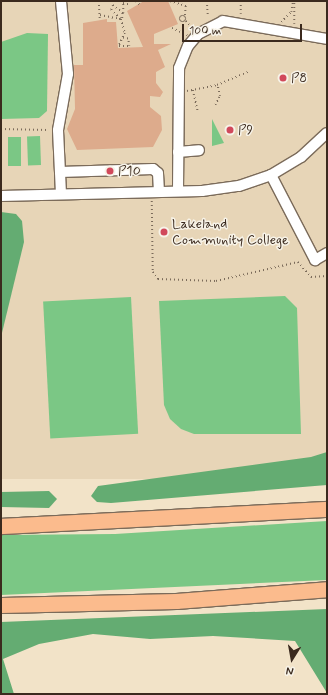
<!DOCTYPE html>
<html>
<head>
<meta charset="utf-8">
<style>
  body { margin:0 }
  #map { position:relative; width:328px; height:695px; overflow:hidden; background:#f2e3c8; font-family:Mynerve,sans-serif }
  div>[style] { position:absolute }
  .built>* { inset:0; background:#e7d5b7; transform-origin:0 0 }
  .green>* { inset:0; background:#7bc785; transform-origin:0 0 }
  .forest>* { inset:0; background:#64ac72 }
  .building>* { inset:0; background:#ddab8c }
  .path>* { height:1.5px; margin-top:-0.75px; transform-origin:0; background:repeating-linear-gradient(90deg,#7b6b5a 0 1px,transparent 0 4px) }
  .path>.ring { margin:-0.75px; padding:0; box-sizing:content-box; background:none; border:1.5px solid #7b6b5a; border-radius:50% }
  .roads { filter:drop-shadow(1px 0 #7b6b5a) drop-shadow(-1px 0 #7b6b5a) drop-shadow(0 1px #7b6b5a) drop-shadow(0 -1px #7b6b5a) }
  .minor>* { height:10px; margin:-5px; padding:0 5px; transform-origin:5px; border-radius:5px; background:#fff }
  .highway>* { height:15px; margin:-7.5px; padding:0 7.5px; transform-origin:7.5px; border-radius:7.5px; background:#fbbb8d }
  .dots>* { width:11px; height:11px; translate:-50% -50%; box-sizing:border-box; border:2px solid #f7f3e8; border-radius:50% }
  span { translate:-50% -50%; white-space:nowrap; text-align:center; line-height:1.15; -webkit-text-stroke:3px #f7f3e8; paint-order:stroke }
  .poi-label { font-size:14px; color:#3b2a1e }
  .left { translate:0 -50%; text-align:left }
  .frame { position:absolute; inset:0; border:2px solid #3b2a1e; pointer-events:none }
  .north { position:absolute; left:272px; top:639px; width:40px; height:40px; -webkit-text-stroke:3px #f7f3e8; paint-order:stroke; rotate:191deg; font-size:11px; font-weight:700; line-height:16px; text-align:center; color:#3b2a1e }
  .north::after { content:''; display:block; margin:auto; width:14px; height:18px; background:#3b2a1e; clip-path:polygon(50% 0,100% 100%,50% 72%,0 100%) }
  .scale { position:absolute; left:182px; top:24px; width:120px; height:18px; box-sizing:border-box; border:2px solid #3b2a1e; border-top:0; padding-left:5px; font-size:12px; line-height:14px; white-space:nowrap; color:#3b2a1e; -webkit-text-stroke:3px #f7f3e8; paint-order:stroke }
</style>
</head>
<body>
<div id="map">
  <div class="built">
    <i style="left:1px;top:1px;width:326px;height:478px"></i>
  </div>
  <div class="green">
    <i style="clip-path:polygon(27px 33px,48px 34px,47px 111px,39px 118px,1px 119px,1px 42px)"></i>
    <i style="clip-path:polygon(212px 119px,224px 143px,212px 146px)"></i>
    <i style="left:40px;top:136px;width:29px;height:13px;rotate:88deg"></i>
    <i style="left:8px;top:137px;width:13px;height:29px"></i>
    <i style="clip-path:polygon(285px 296px,297px 308px,301px 434px,194px 434px,181px 429px,170px 419px,164px 405px,159px 301px)"></i>
    <i style="left:131px;top:297px;width:137px;height:88px;rotate:87deg"></i>
    <i style="clip-path:polygon(327px 521px,327px 580px,1px 595px,1px 535px,115px 534px)"></i>
  </div>
  <div class="forest">
    <i style="clip-path:polygon(1px 212px,16px 214px,22px 221px,24px 242px,1px 337px)"></i>
    <i style="clip-path:polygon(327px 452px,327px 485px,111px 503px,97px 502px,91px 496px,98px 486px,311px 457px)"></i>
    <i style="clip-path:polygon(49px 491px,57px 499px,49px 508px,1px 507px,1px 492px)"></i>
    <i style="clip-path:polygon(327px 609px,327px 693px,295px 641px,213px 636px,150px 639px,93px 634px,39px 644px,3px 659px,14px 694px,1px 694px,1px 622px)"></i>
  </div>
  <div class="building">
    <i style="clip-path:polygon(144px 1px,168px 1px,178px 24px,154px 34px,154px 44px,171px 44px,158px 50px,165px 67px,156px 72px,156px 83px,163px 92px,160px 97px,150px 96px,150px 107px,161px 116px,162px 130px,153px 147px,77px 150px,67px 129px,75px 109px,74px 65px,83px 65px,83px 23px,107px 19px,107px 22px,116px 22px,118px 48px,143px 47px,127px 11px)"></i>
  </div>
  <div class="path">
    <i style="left:99px;top:1px;width:18px;rotate:87deg"></i>
    <i style="left:136px;top:1px;width:6px;rotate:45deg"></i>
    <i style="left:170px;top:1px;width:17px;rotate:17deg"></i>
    <i style="left:186px;top:6px;width:11px;rotate:95deg"></i>
    <i style="left:207px;top:1px;width:16px;rotate:86deg"></i>
    <i style="left:241px;top:1px;width:13px;rotate:90deg"></i>
    <i style="left:123px;top:13px;width:10px;rotate:-90deg"></i>
    <i style="left:123px;top:3px;width:8px;rotate:14deg"></i>
    <i style="left:100px;top:15px;width:21px;rotate:11deg"></i>
    <i style="left:121px;top:19px;width:15px;rotate:74deg"></i>
    <i style="left:125px;top:33px;width:14px;rotate:115deg"></i>
    <i style="left:119px;top:46px;width:10px"></i>
    <i style="left:129px;top:46px;width:7px;rotate:-98deg"></i>
    <i style="left:128px;top:39px;width:5px;rotate:-169deg"></i>
    <i class="ring" style="left:180px;top:16px;width:4.5px;height:4.5px"></i>
    <i style="left:120px;top:19px;width:13px;rotate:-135deg"></i>
    <i style="left:111px;top:10px;width:5px;rotate:-68deg"></i>
    <i style="left:113px;top:5px;width:13px;rotate:39deg"></i>
    <i style="left:123px;top:13px;width:8px;rotate:97deg"></i>
    <i style="left:186px;top:21px;width:9px;rotate:49deg"></i>
    <i style="left:281px;top:22px;width:14px;rotate:-45deg"></i>
    <i style="left:291px;top:12px;width:11px;rotate:-80deg"></i>
    <i style="left:294px;top:24px;width:22px;rotate:-90deg"></i>
    <i style="left:172px;top:28px;width:17px;rotate:25deg"></i>
    <i style="left:193px;top:90px;width:22px;rotate:77deg"></i>
    <i style="left:187px;top:91px;width:31px;rotate:-11deg"></i>
    <i style="left:217px;top:85px;width:34px;rotate:-23deg"></i>
    <i style="left:215px;top:105px;width:10px;rotate:-61deg"></i>
    <i style="left:220px;top:96px;width:11px;rotate:-105deg"></i>
    <i style="left:1px;top:129px;width:47px;rotate:1.2deg"></i>
    <i style="left:152px;top:201px;width:71px;rotate:89.2deg"></i>
    <i style="left:153px;top:272px;width:9px;rotate:54deg"></i>
    <i style="left:158px;top:279px;width:58px;rotate:2deg"></i>
    <i style="left:216px;top:281px;width:84px;rotate:-13deg"></i>
    <i style="left:298px;top:262px;width:20px;rotate:49deg"></i>
    <i style="left:311px;top:277px;width:16px;rotate:-4deg"></i>
  </div>
  <div class="roads">
    <div class="minor">
      <i style="left:178px;top:152px;width:21px;rotate:-5deg"></i>
      <i style="left:60px;top:172px;width:93px;rotate:-1.8deg"></i>
      <i style="left:153px;top:169px;width:6px;rotate:39deg"></i>
      <i style="left:158px;top:173px;width:19px;rotate:87deg"></i>
      <i style="left:271px;top:175px;width:96px;rotate:62.6deg"></i>
      <i style="left:315px;top:260px;width:14px;rotate:-30deg"></i>
      <i style="left:178px;top:191px;width:123px;rotate:-89.5deg"></i>
      <i style="left:179px;top:68px;width:24px;rotate:-68deg"></i>
      <i style="left:188px;top:46px;width:16px;rotate:-50deg"></i>
      <i style="left:198px;top:34px;width:28px;rotate:-27deg"></i>
      <i style="left:223px;top:21px;width:106px;rotate:9.8deg"></i>
      <i style="left:61px;top:194px;width:64px;rotate:-92.7deg"></i>
      <i style="left:58px;top:130px;width:57px;rotate:-79.9deg"></i>
      <i style="left:68px;top:74px;width:73px;rotate:-95.5deg"></i>
      <i style="left:1px;top:196px;width:201px;rotate:-1.4deg"></i>
      <i style="left:202px;top:191px;width:37px;rotate:-8deg"></i>
      <i style="left:239px;top:186px;width:34px;rotate:-19deg"></i>
      <i style="left:271px;top:175px;width:35px;rotate:-31deg"></i>
      <i style="left:301px;top:157px;width:35px;rotate:-43deg"></i>
    </div>
    <div class="highway">
      <i style="left:1px;top:526px;width:326px;rotate:-3deg"></i>
      <i style="left:1px;top:605px;width:175px;rotate:-1.3deg"></i>
      <i style="left:176px;top:601px;width:151px;rotate:-4.5deg"></i>
    </div>
  </div>
  <div class="dots">
    <i style="left:283px;top:78px;background:#d1495b"></i>
    <i style="left:230px;top:130px;background:#d1495b"></i>
    <i style="left:110px;top:171px;background:#d1495b"></i>
    <i style="left:164px;top:232px;background:#d1495b"></i>
  </div>
  <div class="poi-label">
    <span class="left" style="left:291px;top:78px">P8</span>
    <span class="left" style="left:238px;top:130px">P9</span>
    <span class="left" style="left:118px;top:171px">P10</span>
    <span class="left" style="left:172px;top:232px">Lakeland<br>Community College</span>
  </div>
  <div class="frame"></div>
  <div class="north">N</div>
  <div class="scale">100 m</div>
</div>
</body>
</html>
